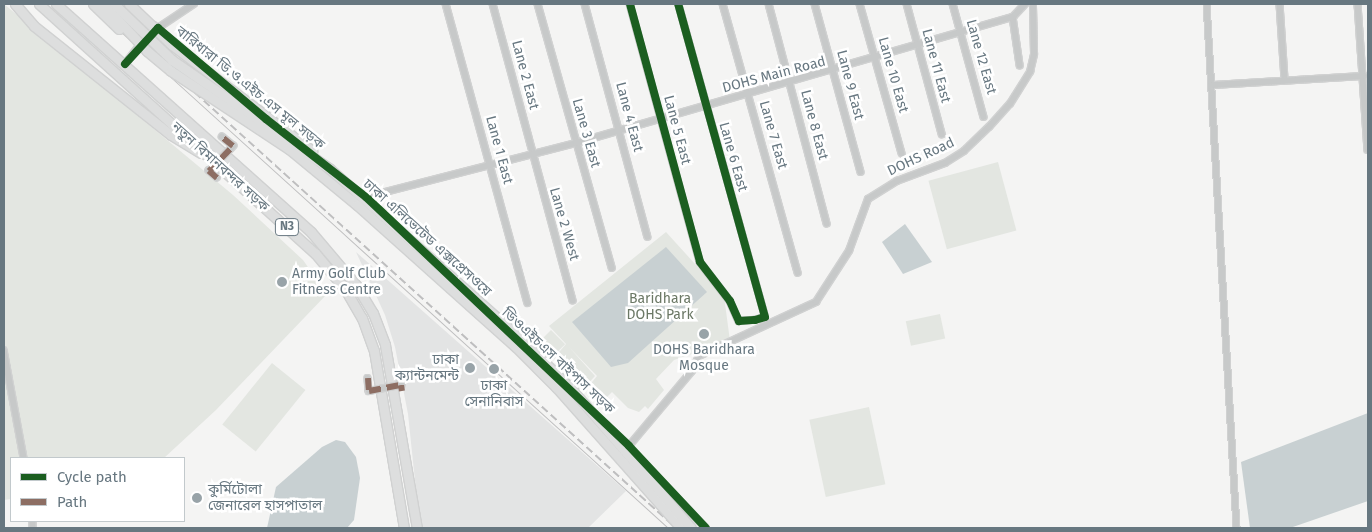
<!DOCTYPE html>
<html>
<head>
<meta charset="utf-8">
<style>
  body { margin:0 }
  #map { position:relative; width:1372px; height:532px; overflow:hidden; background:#f4f4f3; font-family:"Fira Sans","Noto Sans Bengali",sans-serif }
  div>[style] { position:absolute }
  .built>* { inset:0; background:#e3e4e4 }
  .green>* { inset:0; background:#e3e6e1; transform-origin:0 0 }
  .water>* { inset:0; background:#c8d0d2 }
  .roads { filter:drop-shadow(1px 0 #d0d1d1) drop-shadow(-1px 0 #d0d1d1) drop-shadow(0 1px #d0d1d1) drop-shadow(0 -1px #d0d1d1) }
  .minor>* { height:5.5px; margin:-2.75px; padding:0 2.75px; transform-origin:2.75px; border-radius:2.75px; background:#c7c9c9 }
  .highway>* { height:9px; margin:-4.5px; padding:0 4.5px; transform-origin:4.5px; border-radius:4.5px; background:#dddede }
  .tram>* { height:1px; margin:-0.5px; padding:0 0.5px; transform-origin:0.5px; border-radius:0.5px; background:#bebebf }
  .rail>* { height:2px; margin-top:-1px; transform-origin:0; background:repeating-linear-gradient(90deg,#bebebf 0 8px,transparent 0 12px) }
  .bridges { filter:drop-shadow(1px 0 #d0d1d1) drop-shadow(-1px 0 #d0d1d1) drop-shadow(0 1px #d0d1d1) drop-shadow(0 -1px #d0d1d1) }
  .minor-bridge>* { height:5.5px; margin:-2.75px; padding:0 2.75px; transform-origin:2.75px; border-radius:2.75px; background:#c7c9c9 }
  .highway-bridge>* { height:9px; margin:-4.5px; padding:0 4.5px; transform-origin:4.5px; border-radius:4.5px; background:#dddede }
  .quiet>* { height:6px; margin-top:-3px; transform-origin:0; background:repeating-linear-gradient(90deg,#8d6e63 0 12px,transparent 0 18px) }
  .cycleway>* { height:8px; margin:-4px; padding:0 4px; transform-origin:4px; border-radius:4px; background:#1b5e20 }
  .dots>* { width:14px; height:14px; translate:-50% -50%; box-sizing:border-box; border:2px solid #fff; border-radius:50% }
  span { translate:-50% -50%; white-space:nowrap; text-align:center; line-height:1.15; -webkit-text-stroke:5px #fff; paint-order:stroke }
  .shield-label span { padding:1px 4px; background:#fff; border:1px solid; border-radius:4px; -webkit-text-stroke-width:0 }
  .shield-label { font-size:12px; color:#677780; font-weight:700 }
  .street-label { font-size:14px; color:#677780 }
  .poi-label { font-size:14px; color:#677780 }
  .left { translate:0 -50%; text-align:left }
  .right { translate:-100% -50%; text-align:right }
  .park-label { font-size:14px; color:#6b7865 }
  .frame { position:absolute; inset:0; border:5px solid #677780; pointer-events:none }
  .legend { position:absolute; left:10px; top:457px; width:175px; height:65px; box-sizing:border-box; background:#fff; border:1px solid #c2c9cc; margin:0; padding:6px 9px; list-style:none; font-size:15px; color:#677780 }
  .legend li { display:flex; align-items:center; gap:10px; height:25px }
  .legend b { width:25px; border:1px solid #c2c9cc }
</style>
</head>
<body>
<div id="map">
  <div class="built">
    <i style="clip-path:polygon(356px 252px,626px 491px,588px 528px,420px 528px,408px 414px,395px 347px,385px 315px)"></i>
  </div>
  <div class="green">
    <i style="clip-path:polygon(4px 4px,233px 195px,303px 260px,327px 294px,216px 410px,164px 458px,11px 458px,11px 499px,4px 500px)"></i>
    <i style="left:998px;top:162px;width:71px;height:72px;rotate:75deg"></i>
    <i style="clip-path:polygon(666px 232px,724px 296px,730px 341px,674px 360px,656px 379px,664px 390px,648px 409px,645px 406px,639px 412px,628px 408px,612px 392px,603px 401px,588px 387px,597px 376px,569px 347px,595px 376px,585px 387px,554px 358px,566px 344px,549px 326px)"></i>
    <i style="left:940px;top:314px;width:25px;height:35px;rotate:78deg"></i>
    <i style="left:551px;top:330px;width:20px;height:18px;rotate:45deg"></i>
    <i style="left:272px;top:363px;width:43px;height:79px;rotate:39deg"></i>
    <i style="left:869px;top:407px;width:79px;height:61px;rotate:78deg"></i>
  </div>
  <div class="water">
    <i style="clip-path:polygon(905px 224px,932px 262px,903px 274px,882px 242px)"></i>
    <i style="clip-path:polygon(666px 247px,707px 292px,628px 363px,611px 367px,572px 322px)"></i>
    <i style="clip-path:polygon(1368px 413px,1368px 501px,1290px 528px,1250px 528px,1241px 462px)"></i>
    <i style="clip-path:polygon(336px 440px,345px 442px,356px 457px,360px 478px,354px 520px,347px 528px,267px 528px,276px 487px,322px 447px)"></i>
  </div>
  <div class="roads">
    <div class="minor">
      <i style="left:446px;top:4px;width:310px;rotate:74.7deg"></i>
      <i style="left:493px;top:4px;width:307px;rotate:74.9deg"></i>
      <i style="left:538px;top:4px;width:274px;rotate:74.3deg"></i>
      <i style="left:585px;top:4px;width:241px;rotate:74.9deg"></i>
      <i style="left:630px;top:4px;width:267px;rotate:74.8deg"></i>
      <i style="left:700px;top:262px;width:49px;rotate:52.4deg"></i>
      <i style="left:730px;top:301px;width:22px;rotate:66deg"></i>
      <i style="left:739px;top:321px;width:16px;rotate:-4deg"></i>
      <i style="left:755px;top:320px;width:10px;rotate:-17deg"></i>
      <i style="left:765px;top:317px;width:325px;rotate:-105.5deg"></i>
      <i style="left:723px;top:4px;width:279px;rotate:74.4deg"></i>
      <i style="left:769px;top:4px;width:227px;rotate:75.2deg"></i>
      <i style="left:815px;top:4px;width:174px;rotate:74.7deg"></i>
      <i style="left:860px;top:4px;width:155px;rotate:74.3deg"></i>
      <i style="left:907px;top:4px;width:135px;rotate:74.9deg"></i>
      <i style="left:953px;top:4px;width:117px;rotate:74.7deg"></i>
      <i style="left:1207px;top:4px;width:525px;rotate:86.72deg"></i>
      <i style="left:1280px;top:4px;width:76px;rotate:86.2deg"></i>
      <i style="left:1358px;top:4px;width:146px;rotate:86.1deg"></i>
      <i style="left:1013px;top:17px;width:49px;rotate:81.7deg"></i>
      <i style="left:1013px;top:17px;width:18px;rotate:-47deg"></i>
      <i style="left:154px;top:25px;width:5px;rotate:37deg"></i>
      <i style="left:158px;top:28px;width:43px;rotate:-33.7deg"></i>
      <i style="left:125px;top:64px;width:28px;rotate:-52deg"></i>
      <i style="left:1212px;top:85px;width:152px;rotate:-3.4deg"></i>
      <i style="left:366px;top:197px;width:217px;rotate:-14.4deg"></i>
      <i style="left:576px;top:143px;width:455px;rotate:-16.1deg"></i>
      <i style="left:4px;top:350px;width:110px;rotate:79.5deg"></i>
      <i style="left:368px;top:378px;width:13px;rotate:86deg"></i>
      <i style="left:607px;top:425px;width:143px;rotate:46.1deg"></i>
      <i style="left:629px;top:446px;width:98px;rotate:-50deg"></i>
      <i style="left:692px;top:371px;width:17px;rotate:-65deg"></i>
      <i style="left:699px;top:356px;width:129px;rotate:-24.8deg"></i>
      <i style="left:816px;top:302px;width:61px;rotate:-57.1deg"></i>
      <i style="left:849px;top:251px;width:55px;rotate:-69.9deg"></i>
      <i style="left:868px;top:199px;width:34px;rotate:-32deg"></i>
      <i style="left:897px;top:181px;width:51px;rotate:-20.6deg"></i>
      <i style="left:945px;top:163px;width:22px;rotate:-32deg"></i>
      <i style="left:964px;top:151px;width:35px;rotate:-44deg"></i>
      <i style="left:989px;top:127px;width:31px;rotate:-48deg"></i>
      <i style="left:1010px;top:104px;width:38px;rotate:-58deg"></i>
      <i style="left:1030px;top:72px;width:18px;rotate:-77deg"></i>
      <i style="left:1034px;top:54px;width:48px;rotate:-91.2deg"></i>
      <i style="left:33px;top:521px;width:7px;rotate:90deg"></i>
    </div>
    <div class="highway">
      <i style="left:15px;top:4px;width:29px;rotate:49deg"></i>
      <i style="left:34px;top:26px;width:175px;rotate:38.5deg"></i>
      <i style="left:171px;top:135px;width:35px;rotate:31deg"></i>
      <i style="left:39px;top:4px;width:372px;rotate:42.1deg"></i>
      <i style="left:315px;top:253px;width:47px;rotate:50.2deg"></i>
      <i style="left:345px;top:289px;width:34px;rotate:60deg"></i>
      <i style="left:362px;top:318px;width:35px;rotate:70deg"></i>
      <i style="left:374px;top:351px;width:180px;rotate:80.4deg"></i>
      <i style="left:56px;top:4px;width:342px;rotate:41.8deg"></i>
      <i style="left:311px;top:232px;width:70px;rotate:49.7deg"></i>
      <i style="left:356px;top:285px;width:33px;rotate:59deg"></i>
      <i style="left:373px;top:313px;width:34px;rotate:69deg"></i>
      <i style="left:385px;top:345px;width:186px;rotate:80.1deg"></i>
    </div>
  </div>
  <div class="tram">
    <i style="left:90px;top:4px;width:780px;rotate:42.19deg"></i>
  </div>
  <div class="rail">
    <i style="left:97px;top:4px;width:781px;rotate:42.15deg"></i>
  </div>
  <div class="bridges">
    <div class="minor-bridge">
      <i style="left:217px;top:178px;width:11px;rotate:-139deg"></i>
      <i style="left:209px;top:171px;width:35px;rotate:-46deg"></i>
      <i style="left:233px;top:146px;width:14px;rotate:-141deg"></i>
      <i style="left:369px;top:391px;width:33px;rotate:-11deg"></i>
    </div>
    <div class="highway-bridge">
      <i style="left:93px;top:4px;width:36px;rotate:44deg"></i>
      <i style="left:103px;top:4px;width:64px;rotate:46.9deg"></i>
      <i style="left:147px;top:51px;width:31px;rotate:40deg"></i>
      <i style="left:171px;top:71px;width:141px;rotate:33.5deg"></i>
      <i style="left:289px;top:149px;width:88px;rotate:39.5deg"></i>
      <i style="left:357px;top:205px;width:213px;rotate:41.8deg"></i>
      <i style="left:516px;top:347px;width:57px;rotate:45deg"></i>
      <i style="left:556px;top:387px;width:188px;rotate:48.4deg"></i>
      <i style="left:114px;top:4px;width:81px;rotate:44deg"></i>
      <i style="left:172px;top:60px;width:192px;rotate:34.6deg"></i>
      <i style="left:330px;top:169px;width:257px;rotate:41.7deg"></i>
      <i style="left:522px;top:340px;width:74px;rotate:45deg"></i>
      <i style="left:574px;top:392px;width:179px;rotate:49.3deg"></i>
      <i style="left:129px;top:4px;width:59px;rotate:43.6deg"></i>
      <i style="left:172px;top:45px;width:176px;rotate:37.1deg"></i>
    </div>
  </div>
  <div class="quiet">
    <i style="left:217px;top:178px;width:11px;rotate:-139deg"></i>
    <i style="left:209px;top:171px;width:35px;rotate:-46deg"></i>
    <i style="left:233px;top:146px;width:14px;rotate:-141deg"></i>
    <i style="left:368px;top:378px;width:13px;rotate:86deg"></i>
    <i style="left:369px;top:391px;width:33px;rotate:-11deg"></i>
    <i style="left:401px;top:385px;width:6px;rotate:81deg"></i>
  </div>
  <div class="cycleway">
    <i style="left:630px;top:4px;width:267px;rotate:74.8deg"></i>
    <i style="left:700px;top:262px;width:49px;rotate:52.4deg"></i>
    <i style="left:730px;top:301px;width:22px;rotate:66deg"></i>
    <i style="left:739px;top:321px;width:16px;rotate:-4deg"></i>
    <i style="left:755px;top:320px;width:10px;rotate:-17deg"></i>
    <i style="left:765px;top:317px;width:325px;rotate:-105.5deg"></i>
    <i style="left:125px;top:64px;width:49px;rotate:-47.5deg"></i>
    <i style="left:158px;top:28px;width:141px;rotate:40.1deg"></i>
    <i style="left:266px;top:119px;width:127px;rotate:38deg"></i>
    <i style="left:366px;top:197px;width:362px;rotate:43.4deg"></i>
    <i style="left:629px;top:446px;width:112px;rotate:46.8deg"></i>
  </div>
  <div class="dots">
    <i style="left:282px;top:282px;background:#98a3a8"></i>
    <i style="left:704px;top:334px;background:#98a3a8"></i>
    <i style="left:470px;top:368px;background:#98a3a8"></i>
    <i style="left:494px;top:369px;background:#98a3a8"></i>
    <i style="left:197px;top:498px;background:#98a3a8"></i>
  </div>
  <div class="shield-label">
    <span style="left:287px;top:227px">N3</span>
  </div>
  <div class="street-label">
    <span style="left:981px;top:57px;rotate:74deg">Lane 12 East</span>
    <span style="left:936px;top:66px;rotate:75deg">Lane 11 East</span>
    <span style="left:525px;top:75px;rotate:75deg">Lane 2 East</span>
    <span style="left:774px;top:75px;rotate:-15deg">DOHS Main Road</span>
    <span style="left:893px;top:75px;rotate:74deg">Lane 10 East</span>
    <span style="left:850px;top:85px;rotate:75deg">Lane 9 East</span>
    <span style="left:250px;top:88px;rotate:39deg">বারিধারা ডি.ও.এইচ.এস মূল সড়ক</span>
    <span style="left:629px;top:117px;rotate:75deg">Lane 4 East</span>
    <span style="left:814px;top:125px;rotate:75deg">Lane 8 East</span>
    <span style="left:677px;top:130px;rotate:75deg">Lane 5 East</span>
    <span style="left:586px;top:133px;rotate:74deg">Lane 3 East</span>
    <span style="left:773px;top:135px;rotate:74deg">Lane 7 East</span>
    <span style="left:499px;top:150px;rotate:75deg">Lane 1 East</span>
    <span style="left:733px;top:157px;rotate:74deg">Lane 6 East</span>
    <span style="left:921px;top:157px;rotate:-25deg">DOHS Road</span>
    <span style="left:220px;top:167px;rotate:42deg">নতুন বিমানবন্দর সড়ক</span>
    <span style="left:564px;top:224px;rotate:74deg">Lane 2 West</span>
    <span style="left:427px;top:238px;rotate:42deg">ঢাকা এলিভেটেড এক্সপ্রেসওয়ে</span>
    <span style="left:558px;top:361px;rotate:43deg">ডিওএইচএস বাইপাস সড়ক</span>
  </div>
  <div class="poi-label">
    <span class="left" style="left:292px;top:282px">Army Golf Club<br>Fitness Centre</span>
    <span style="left:704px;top:358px">DOHS Baridhara<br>Mosque</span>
    <span class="right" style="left:459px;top:368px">ঢাকা<br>ক্যান্টনমেন্ট</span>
    <span style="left:494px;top:394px">ঢাকা<br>সেনানিবাস</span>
    <span class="left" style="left:208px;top:498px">কুর্মিটোলা<br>জেনারেল হাসপাতাল</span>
  </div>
  <div class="park-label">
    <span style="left:660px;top:307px">Baridhara<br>DOHS Park</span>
  </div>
  <div class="frame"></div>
  <ul class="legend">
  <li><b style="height:6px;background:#1b5e20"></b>Cycle path</li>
  <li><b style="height:6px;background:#8d6e63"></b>Path</li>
  </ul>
</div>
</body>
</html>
